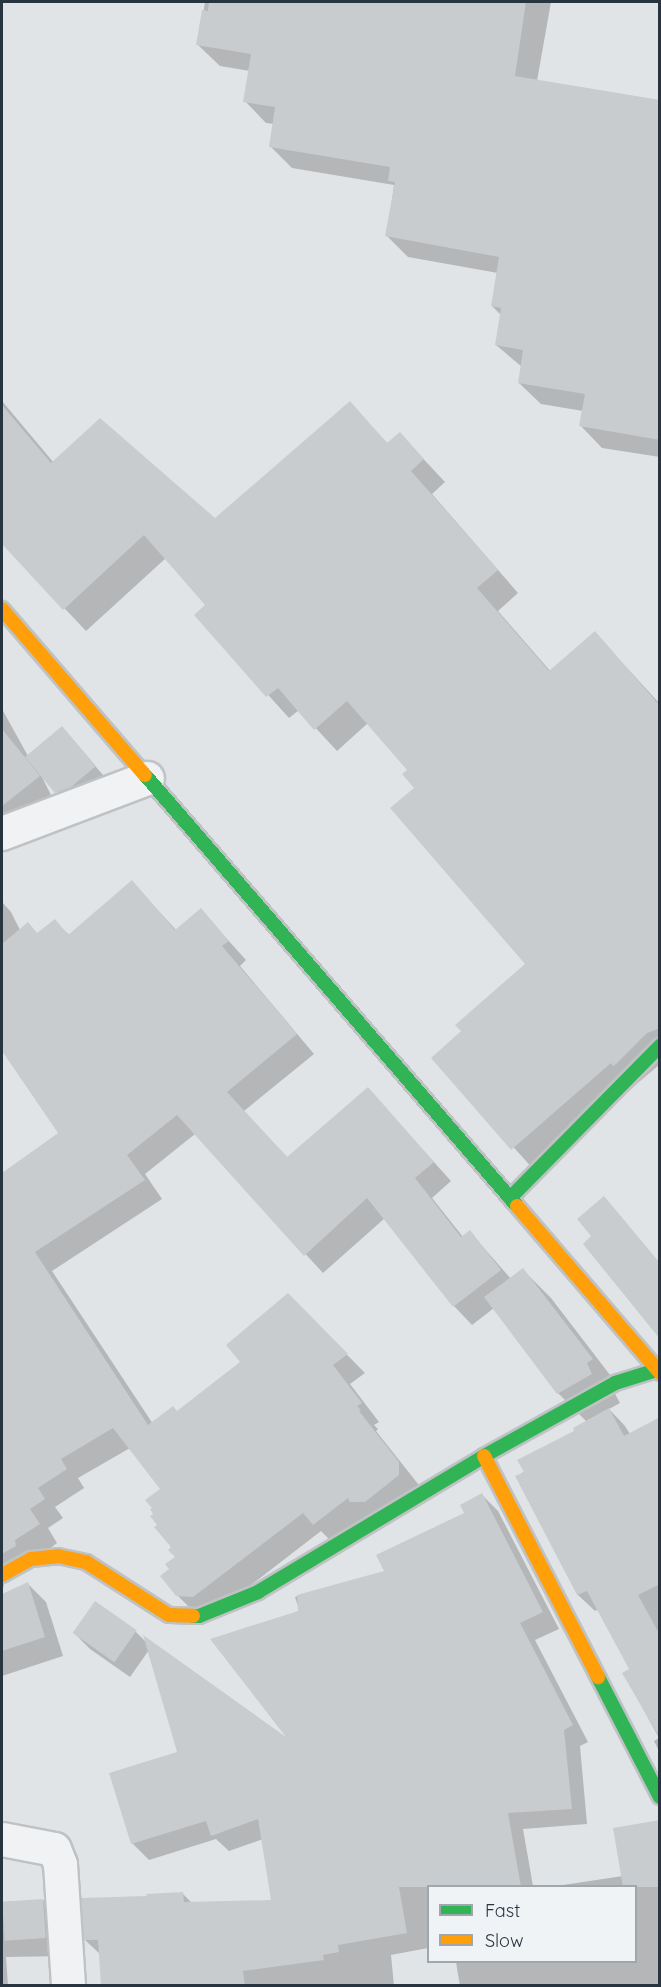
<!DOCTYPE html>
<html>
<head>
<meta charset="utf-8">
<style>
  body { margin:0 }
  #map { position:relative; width:661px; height:1987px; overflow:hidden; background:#e1e4e7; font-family:Quicksand,sans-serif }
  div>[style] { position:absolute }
  .shadow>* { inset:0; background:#0003 }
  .building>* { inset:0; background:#c9cccf; transform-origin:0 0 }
  .roads { filter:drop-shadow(2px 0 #bfc2c5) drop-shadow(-2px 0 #bfc2c5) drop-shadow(0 2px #bfc2c5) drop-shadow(0 -2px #bfc2c5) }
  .street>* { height:33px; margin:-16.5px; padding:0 16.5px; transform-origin:16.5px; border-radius:16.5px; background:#f1f2f3 }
  .fast>* { height:14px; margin:-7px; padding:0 7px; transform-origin:7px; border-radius:7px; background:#30b455 }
  .slow>* { height:14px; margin:-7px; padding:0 7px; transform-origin:7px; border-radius:7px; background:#ff9f0a }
  span { translate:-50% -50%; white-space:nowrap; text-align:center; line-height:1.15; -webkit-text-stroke:6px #eff3f6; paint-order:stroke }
  .frame { position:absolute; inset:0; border:3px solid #283440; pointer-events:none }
  .legend { position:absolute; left:427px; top:1885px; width:210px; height:78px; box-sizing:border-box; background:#eff3f6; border:2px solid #9fa7ad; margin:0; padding:8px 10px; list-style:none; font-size:18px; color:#283440 }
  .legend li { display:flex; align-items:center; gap:12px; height:30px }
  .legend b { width:30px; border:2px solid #9fa7ad }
</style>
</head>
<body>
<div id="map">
  <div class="shadow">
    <i style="clip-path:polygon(205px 2px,551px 2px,537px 81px,660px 102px,660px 457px,602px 448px,581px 426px,583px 411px,541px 404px,519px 383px,522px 367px,496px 345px,501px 315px,492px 306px,498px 273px,408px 257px,387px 236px,394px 185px,292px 168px,270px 146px,274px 124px,266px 123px,245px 101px,250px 71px,220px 66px,198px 45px)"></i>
    <i style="clip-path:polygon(2px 401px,54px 463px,215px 520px,350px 403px,388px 444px,400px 434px,445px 482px,432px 494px,518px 593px,498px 611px,551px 672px,595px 633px,660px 704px,660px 1064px,535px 1171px,433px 1058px,463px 1032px,527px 964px,416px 788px,409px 770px,368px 723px,337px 751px,299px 710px,289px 718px,196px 615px,207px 605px,166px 558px,86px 631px,2px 542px)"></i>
    <i style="clip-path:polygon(2px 709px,28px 756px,62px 728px,110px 783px,72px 808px,39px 771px,53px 799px,2px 839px)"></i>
    <i style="clip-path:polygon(132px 882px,177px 931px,201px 910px,246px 960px,240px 966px,314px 1054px,244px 1111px,288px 1158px,368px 1089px,451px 1181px,432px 1198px,463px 1237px,470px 1232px,511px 1279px,523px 1270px,551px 1298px,620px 1388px,614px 1392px,620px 1403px,609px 1409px,625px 1426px,630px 1434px,660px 1419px,660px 1753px,654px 1741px,659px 1738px,624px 1674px,631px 1670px,598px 1609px,595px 1611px,578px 1595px,517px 1477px,587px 1422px,558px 1393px,494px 1308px,472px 1325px,454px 1306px,385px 1218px,323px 1273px,195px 1134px,145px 1174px,162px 1199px,52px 1271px,153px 1424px,177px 1413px,242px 1362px,288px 1295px,365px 1373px,350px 1384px,379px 1422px,374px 1425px,378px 1429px,376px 1431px,422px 1489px,332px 1542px,321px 1531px,212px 1615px,196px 1614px,177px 1595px,171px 1570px,177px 1558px,159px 1525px,162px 1489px,130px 1448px,78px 1478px,84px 1488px,55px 1507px,63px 1518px,48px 1528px,57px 1543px,4px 1584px,2px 1593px,2px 1169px,4px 1173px,60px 1133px,2px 1049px,2px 902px,11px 912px,20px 930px,28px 924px,38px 934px,55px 921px,69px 935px)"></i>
    <i style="clip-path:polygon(482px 1495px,498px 1511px,559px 1629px,535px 1640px,588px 1742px,580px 1746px,587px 1824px,523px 1829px,533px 1886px,428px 1886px,428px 1948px,391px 1955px,394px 1986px,114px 1986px,102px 1956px,85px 1940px,149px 1898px,183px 1894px,192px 1903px,273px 1902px,263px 1839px,229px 1851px,216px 1839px,149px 1860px,132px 1843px,179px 1753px,149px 1650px,130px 1677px,90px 1649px,74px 1633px,136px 1632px,147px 1643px,291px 1743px,300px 1612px,295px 1597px,386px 1572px,466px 1513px)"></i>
    <i style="clip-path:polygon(28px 1584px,46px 1602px,63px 1656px,2px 1676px,2px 1595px)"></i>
    <i style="clip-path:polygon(660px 1822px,660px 1986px,460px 1986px,456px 1962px,636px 1962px,636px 1886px,556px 1886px,623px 1876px)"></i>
    <i style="clip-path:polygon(43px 1900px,61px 1919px,64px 1956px,6px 1957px,8px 1986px,2px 1986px,2px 1902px)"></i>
  </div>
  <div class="building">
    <i style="clip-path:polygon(209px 2px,526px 2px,515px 76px,660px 100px,660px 440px,579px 426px,585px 394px,518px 383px,523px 350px,495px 345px,501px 308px,491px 306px,499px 257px,385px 236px,395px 182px,388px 181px,390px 167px,269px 147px,275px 107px,243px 102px,251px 54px,196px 45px,202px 10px,208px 11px)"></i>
    <i style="clip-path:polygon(350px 401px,387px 443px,400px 432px,424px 459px,411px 471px,498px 570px,477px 588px,549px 671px,595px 631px,660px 706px,660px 1028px,647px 1033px,616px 1064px,613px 1066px,611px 1063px,511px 1150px,431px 1058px,461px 1031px,455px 1025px,525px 964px,390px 808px,414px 788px,402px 774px,407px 770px,347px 701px,314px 730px,278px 688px,266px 697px,194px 615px,205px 605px,144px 535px,63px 610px,2px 544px,2px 405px,51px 463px,100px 418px,215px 518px)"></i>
    <i style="clip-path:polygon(62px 726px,96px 766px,71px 787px,55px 793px,25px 757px)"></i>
    <i style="clip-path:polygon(2px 729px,40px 776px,2px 806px)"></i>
    <i style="clip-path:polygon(132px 880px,175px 930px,201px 908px,229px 941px,222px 946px,297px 1034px,227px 1092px,287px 1157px,368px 1087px,434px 1162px,415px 1178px,461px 1237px,470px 1230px,501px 1270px,453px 1307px,367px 1198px,304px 1256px,177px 1115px,127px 1155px,145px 1180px,35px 1252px,148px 1425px,173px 1406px,177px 1411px,240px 1362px,226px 1345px,288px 1293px,348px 1354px,333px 1365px,362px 1403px,357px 1406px,361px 1410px,359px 1411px,399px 1462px,399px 1475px,365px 1502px,350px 1502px,348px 1498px,313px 1525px,303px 1513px,193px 1597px,176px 1596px,160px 1576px,169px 1569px,165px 1564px,175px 1557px,168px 1550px,171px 1547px,154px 1527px,157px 1525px,150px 1516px,153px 1514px,150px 1509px,152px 1508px,145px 1500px,160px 1489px,113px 1428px,61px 1459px,67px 1469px,38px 1488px,45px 1499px,30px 1509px,40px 1524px,15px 1540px,16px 1546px,2px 1554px,2px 1173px,58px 1133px,2px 1051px,2px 944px,28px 922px,37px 933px,55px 919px,68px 935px)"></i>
    <i style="clip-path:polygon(604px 1196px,660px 1263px,660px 1339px,583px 1244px,591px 1236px,577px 1219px)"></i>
    <i style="clip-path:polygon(523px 1268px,593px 1359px,587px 1363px,592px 1374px,557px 1394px,484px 1297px)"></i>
    <i style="clip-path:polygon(609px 1408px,624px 1436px,660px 1417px,660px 1584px,638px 1595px,660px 1635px,660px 1738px,622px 1673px,629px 1669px,587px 1591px,577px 1595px,515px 1476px,524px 1472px,517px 1460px,574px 1431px,573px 1428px)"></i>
    <i style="clip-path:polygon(482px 1493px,543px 1612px,520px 1623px,573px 1725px,564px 1730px,572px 1809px,508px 1813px,521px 1887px,399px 1887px,407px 1933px,338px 1945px,339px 1952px,323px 1955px,324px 1960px,243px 1971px,245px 1986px,101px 1986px,98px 1940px,84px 1940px,81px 1898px,147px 1896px,146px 1894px,183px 1892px,184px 1902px,271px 1900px,258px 1819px,211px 1836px,206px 1821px,131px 1844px,109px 1773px,177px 1752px,143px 1635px,286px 1737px,210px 1639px,298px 1611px,297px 1595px,384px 1571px,376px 1555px,464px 1513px,460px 1505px)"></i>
    <i style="clip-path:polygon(28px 1582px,45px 1637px,2px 1651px,2px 1594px)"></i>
    <i style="left:95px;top:1601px;width:51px;height:39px;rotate:35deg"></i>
    <i style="clip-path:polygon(660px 1820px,660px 1887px,623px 1887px,613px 1828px)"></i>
    <i style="left:43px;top:1899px;width:39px;height:41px;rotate:86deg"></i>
  </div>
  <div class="roads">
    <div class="street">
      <i style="left:2px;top:833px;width:155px;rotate:-20.8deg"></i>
      <i style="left:2px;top:1839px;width:53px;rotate:10.9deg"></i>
      <i style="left:54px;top:1849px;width:16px;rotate:68deg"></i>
      <i style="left:60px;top:1864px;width:122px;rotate:86.2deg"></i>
    </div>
    <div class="fast">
      <i style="left:145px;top:775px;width:569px;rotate:49.2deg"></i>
      <i style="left:510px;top:1198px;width:214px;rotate:-45.4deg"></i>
      <i style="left:193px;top:1616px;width:6px"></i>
      <i style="left:199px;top:1616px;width:64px;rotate:-22.1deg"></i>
      <i style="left:258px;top:1592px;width:264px;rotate:-31deg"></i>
      <i style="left:484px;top:1456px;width:150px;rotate:-29.1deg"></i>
      <i style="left:615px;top:1383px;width:47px;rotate:-17.3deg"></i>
      <i style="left:598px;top:1677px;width:135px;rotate:62.7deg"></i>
    </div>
    <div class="slow">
      <i style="left:2px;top:609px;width:219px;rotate:49.3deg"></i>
      <i style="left:517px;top:1206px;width:220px;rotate:49.4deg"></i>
      <i style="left:484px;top:1456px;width:249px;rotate:62.7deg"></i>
      <i style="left:2px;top:1575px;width:33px;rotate:-29deg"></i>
      <i style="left:31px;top:1559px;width:27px;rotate:-6deg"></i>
      <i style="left:58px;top:1556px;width:29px;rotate:12deg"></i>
      <i style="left:86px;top:1562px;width:98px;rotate:32.6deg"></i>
      <i style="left:169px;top:1615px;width:24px;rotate:2deg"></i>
    </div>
  </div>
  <div class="frame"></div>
  <ul class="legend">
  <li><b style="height:8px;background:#30b455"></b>Fast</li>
  <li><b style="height:8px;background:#ff9f0a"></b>Slow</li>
  </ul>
</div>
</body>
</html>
